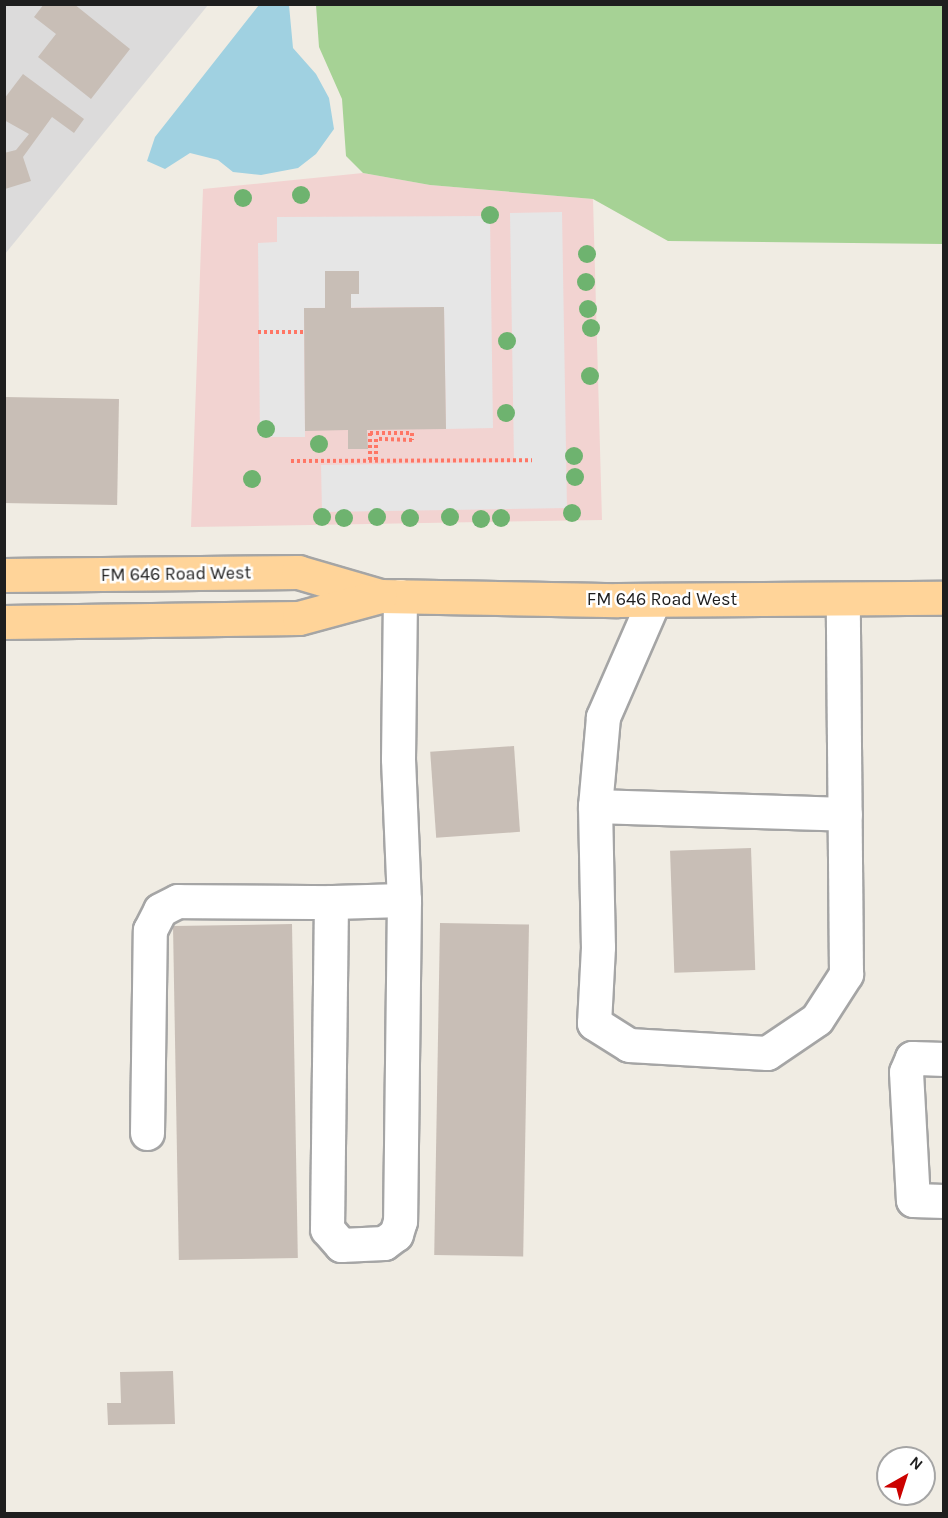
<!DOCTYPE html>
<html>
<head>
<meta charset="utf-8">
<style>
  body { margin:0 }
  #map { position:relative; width:948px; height:1518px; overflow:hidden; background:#f0ece3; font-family:Karla,sans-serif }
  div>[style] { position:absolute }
  .residential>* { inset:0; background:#dcdbdb }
  .commercial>* { inset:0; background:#f2d3d1 }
  .forest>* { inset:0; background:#a6d295 }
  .parking>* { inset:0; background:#e6e6e6 }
  .water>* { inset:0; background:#a0d1e1 }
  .building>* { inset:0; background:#c8beb6; transform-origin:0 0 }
  .path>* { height:4px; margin-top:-2px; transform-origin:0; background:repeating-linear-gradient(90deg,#ff7665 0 3px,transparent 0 6px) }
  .roads { filter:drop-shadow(2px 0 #a5a5a5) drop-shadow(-2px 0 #a5a5a5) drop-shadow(0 2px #a5a5a5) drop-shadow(0 -2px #a5a5a5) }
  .minor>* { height:33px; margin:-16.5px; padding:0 16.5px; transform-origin:16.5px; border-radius:16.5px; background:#fff }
  .major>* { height:33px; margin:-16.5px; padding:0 16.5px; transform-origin:16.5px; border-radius:16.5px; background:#ffd499 }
  .trees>* { width:18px; height:18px; margin:-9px; border-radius:50%; background:#6eb36f }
  span { translate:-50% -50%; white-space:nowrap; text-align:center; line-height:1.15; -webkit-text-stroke:5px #fff; paint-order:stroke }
  .street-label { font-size:18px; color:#1e1e1e }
  .frame { position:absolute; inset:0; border:6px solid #1e1e1e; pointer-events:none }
  .north { position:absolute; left:876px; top:1446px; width:60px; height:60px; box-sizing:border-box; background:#fff; border:2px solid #a5a5a5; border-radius:50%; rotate:39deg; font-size:16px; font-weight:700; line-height:24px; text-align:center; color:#1e1e1e }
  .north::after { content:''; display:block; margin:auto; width:21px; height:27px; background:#cc0200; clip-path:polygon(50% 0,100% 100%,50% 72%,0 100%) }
</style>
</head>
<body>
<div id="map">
  <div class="residential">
    <i style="clip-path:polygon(5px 5px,208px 5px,5px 254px)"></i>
  </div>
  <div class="commercial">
    <i style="clip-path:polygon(363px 173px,430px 185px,593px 199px,602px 520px,191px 527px,203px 189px)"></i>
  </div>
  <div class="forest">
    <i style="clip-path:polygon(316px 5px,943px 5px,943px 244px,668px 241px,593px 199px,430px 185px,363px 173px,346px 156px,342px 99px,319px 47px)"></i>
  </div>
  <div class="parking">
    <i style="clip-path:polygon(562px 212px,567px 508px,322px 512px,321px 465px,514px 462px,510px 213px)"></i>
    <i style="clip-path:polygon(490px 216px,493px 428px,446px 429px,444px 307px,304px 308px,305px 437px,260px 437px,258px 243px,277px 242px,277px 217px)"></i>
  </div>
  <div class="water">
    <i style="clip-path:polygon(259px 5px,289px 5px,293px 48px,316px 74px,329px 98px,334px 129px,316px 154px,298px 168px,261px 175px,233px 172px,218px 160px,190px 153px,165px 169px,147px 161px,155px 137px)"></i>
  </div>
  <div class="building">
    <i style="clip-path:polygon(44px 4px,74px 4px,130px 49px,91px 99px,38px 57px,56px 34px,34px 17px)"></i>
    <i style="clip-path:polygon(23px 74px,84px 119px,74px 133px,52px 117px,23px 157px,31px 181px,5px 189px,4px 153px,16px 150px,29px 134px,4px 120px,4px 99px)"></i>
    <i style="clip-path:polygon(325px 271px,359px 271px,359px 294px,351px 294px,351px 308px,444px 307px,446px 429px,367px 430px,368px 449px,348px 449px,348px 430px,305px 431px,304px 308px,325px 308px)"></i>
    <i style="left:4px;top:397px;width:115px;height:106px;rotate:1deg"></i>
    <i style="left:514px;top:746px;width:86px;height:84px;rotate:86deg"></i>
    <i style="left:751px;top:848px;width:122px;height:81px;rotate:88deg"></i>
    <i style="left:440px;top:923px;width:89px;height:332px;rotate:1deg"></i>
    <i style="left:292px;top:924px;width:334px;height:119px;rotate:89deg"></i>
    <i style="clip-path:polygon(173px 1371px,175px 1424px,108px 1425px,107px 1403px,121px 1403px,120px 1372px)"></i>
  </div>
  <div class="path">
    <i style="left:258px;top:332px;width:46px"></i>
    <i style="left:370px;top:433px;width:42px"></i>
    <i style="left:412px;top:433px;width:7px;rotate:90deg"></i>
    <i style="left:412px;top:440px;width:36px;rotate:-178deg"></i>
    <i style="left:376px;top:439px;width:21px;rotate:90deg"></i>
    <i style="left:370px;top:460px;width:30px;rotate:-90deg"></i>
    <i style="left:291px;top:461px;width:241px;rotate:-0.2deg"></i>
  </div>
  <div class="roads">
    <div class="minor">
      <i style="left:400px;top:596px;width:163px;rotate:90.7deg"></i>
      <i style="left:398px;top:759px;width:141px;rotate:87.6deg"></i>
      <i style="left:404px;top:900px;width:321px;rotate:90.7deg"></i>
      <i style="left:400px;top:1221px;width:14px;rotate:107deg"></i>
      <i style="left:396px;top:1234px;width:15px;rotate:143deg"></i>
      <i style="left:384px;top:1243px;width:43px;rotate:177.3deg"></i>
      <i style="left:341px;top:1245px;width:21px;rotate:-131deg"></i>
      <i style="left:327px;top:1229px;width:327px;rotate:-89.3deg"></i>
      <i style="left:331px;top:902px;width:73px;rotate:-1.6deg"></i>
      <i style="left:654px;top:600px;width:128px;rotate:113.6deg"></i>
      <i style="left:603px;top:717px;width:89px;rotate:95.1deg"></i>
      <i style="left:595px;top:806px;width:141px;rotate:88.8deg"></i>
      <i style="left:598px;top:947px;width:76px;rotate:93deg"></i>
      <i style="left:594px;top:1023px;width:41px;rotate:32.2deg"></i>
      <i style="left:629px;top:1045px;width:138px;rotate:3.3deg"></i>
      <i style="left:767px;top:1053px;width:60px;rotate:-34.2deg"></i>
      <i style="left:817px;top:1019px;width:54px;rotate:-57.2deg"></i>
      <i style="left:846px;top:974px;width:375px;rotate:-90.5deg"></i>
      <i style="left:595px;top:806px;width:250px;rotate:1.8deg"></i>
      <i style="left:944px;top:1059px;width:32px;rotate:-178deg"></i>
      <i style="left:912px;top:1058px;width:15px;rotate:113deg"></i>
      <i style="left:906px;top:1072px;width:128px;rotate:86.9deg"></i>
      <i style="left:913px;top:1200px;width:31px;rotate:2deg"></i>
      <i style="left:147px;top:1133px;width:203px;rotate:-89.2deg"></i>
      <i style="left:150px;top:930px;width:22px;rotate:-63deg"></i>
      <i style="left:160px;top:910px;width:20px;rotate:-27deg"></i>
      <i style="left:178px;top:901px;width:153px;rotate:0.4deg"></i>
    </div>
    <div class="major">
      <i style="left:4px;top:575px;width:294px;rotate:-0.6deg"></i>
      <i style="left:298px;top:572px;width:85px;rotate:16.3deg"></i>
      <i style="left:380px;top:596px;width:238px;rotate:1deg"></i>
      <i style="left:618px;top:600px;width:326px;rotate:-0.4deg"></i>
      <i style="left:4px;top:622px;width:295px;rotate:-0.8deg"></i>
      <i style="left:299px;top:618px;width:84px;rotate:-15.2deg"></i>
    </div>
  </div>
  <div class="trees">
    <i style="left:301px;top:195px"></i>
    <i style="left:243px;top:198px"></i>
    <i style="left:490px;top:215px"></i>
    <i style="left:587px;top:254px"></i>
    <i style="left:586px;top:282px"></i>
    <i style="left:588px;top:309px"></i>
    <i style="left:591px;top:328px"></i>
    <i style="left:507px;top:341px"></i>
    <i style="left:590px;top:376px"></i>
    <i style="left:506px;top:413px"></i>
    <i style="left:266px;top:429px"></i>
    <i style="left:319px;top:444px"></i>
    <i style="left:574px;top:456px"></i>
    <i style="left:575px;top:477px"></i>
    <i style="left:252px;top:479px"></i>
    <i style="left:572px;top:513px"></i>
    <i style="left:322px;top:517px"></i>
    <i style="left:377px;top:517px"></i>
    <i style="left:450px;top:517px"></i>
    <i style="left:344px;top:518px"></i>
    <i style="left:410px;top:518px"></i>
    <i style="left:501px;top:518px"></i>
    <i style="left:481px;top:519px"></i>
  </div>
  <div class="street-label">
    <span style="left:176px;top:574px;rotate:-1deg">FM 646 Road West</span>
    <span style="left:662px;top:599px">FM 646 Road West</span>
  </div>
  <div class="frame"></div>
  <div class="north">N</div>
</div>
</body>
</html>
